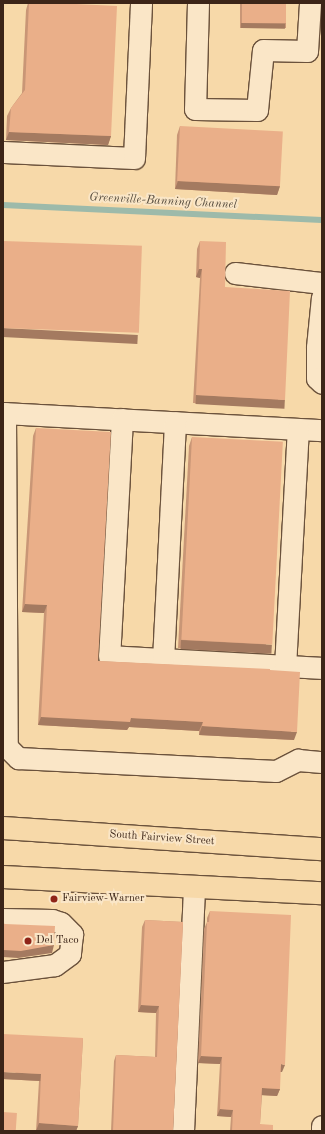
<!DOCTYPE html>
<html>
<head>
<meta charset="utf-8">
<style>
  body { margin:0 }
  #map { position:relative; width:325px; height:1134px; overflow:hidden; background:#f7d9a9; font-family:"Old Standard TT",serif }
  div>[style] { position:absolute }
  .stream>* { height:6px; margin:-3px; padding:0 3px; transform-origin:3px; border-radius:3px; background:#9dbaaa }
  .roads { filter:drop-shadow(1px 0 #6b523c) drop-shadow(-1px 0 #6b523c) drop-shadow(0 1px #6b523c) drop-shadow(0 -1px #6b523c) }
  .minor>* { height:21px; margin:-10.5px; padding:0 10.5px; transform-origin:10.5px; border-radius:10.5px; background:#fae6c7 }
  .major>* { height:22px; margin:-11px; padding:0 11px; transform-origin:11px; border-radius:11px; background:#f7d9a9 }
  .wall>* { inset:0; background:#c99676; transform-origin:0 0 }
  .shaded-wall>* { inset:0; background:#a47a60; transform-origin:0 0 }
  .building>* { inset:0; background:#eaaf89; transform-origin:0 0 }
  .dots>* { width:11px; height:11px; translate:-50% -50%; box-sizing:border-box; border:2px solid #fae6c7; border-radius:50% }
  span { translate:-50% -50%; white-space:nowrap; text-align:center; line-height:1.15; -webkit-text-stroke:4px #fae6c7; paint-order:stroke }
  .street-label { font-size:11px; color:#3c2518 }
  .poi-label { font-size:11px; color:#3c2518 }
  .left { translate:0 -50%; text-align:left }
  .water-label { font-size:12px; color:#544a3c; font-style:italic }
  .frame { position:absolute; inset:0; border:4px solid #3c2518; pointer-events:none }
</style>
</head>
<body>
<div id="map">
  <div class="stream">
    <i style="left:3px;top:205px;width:319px;rotate:2.7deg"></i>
  </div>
  <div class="roads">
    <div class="minor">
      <i style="left:198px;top:3px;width:106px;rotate:91.6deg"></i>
      <i style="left:195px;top:109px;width:62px;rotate:0.9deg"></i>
      <i style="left:257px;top:110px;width:60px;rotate:-84.3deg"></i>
      <i style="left:263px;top:50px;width:44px;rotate:1.3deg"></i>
      <i style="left:307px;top:51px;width:48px;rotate:-86.4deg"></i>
      <i style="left:3px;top:152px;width:131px;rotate:2.6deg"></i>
      <i style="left:134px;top:158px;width:155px;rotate:-87.4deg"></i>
      <i style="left:235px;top:273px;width:88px;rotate:6.6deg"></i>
      <i style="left:322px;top:297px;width:50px;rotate:95.7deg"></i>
      <i style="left:317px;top:347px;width:31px;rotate:90deg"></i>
      <i style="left:317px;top:378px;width:7px;rotate:45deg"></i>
      <i style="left:3px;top:413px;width:319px;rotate:3.1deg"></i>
      <i style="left:5px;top:413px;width:334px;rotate:89.7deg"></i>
      <i style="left:7px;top:747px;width:16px;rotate:45deg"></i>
      <i style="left:18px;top:758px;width:258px;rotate:2.9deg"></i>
      <i style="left:276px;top:771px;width:25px;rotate:-27deg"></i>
      <i style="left:298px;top:760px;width:24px;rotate:5deg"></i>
      <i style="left:122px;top:419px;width:237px;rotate:93.1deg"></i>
      <i style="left:109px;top:656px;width:213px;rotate:3.2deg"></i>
      <i style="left:163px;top:660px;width:238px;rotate:-87.1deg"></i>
      <i style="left:285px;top:667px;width:238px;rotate:-86.9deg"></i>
      <i style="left:3px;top:919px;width:49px;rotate:1.2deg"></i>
      <i style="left:52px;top:920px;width:9px;rotate:18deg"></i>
      <i style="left:61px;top:923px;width:16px;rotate:45deg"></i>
      <i style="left:72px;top:934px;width:20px;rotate:96deg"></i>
      <i style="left:70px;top:954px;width:19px;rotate:144deg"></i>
      <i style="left:55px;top:965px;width:52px;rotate:172.3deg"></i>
      <i style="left:183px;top:1131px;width:243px;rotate:-87.4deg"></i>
      <i style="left:322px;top:1131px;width:5px;rotate:-90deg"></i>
    </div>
    <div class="major">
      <i style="left:3px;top:828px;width:320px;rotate:3.8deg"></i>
      <i style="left:3px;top:877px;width:319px;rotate:2.9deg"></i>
    </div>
  </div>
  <div class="wall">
    <i style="clip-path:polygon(28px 3px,56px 3px,111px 136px,108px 145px,6px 140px,7px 116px,11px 108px,22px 93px,26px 10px)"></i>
    <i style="left:240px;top:3px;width:46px;height:25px"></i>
    <i style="clip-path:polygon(180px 126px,280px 186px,277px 195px,175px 189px,177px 135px)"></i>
    <i style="clip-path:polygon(200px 241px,225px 287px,282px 408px,193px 403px,200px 278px,196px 277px,197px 249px)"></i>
    <i style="clip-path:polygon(36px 428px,98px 661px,270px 670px,294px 740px,199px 735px,199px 731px,129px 727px,127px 730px,38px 725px,44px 613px,22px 612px,33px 436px)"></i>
    <i style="clip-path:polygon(192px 437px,269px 653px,178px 648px,189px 446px)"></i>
    <i style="clip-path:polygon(210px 911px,282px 1072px,280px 1072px,280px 1089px,277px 1096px,262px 1095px,260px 1124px,273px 1131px,230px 1131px,231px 1117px,217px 1116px,220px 1064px,198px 1063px,204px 929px,207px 922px,207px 918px)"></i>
    <i style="clip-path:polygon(145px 920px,183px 922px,173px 1131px,111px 1131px,114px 1061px,116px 1055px,155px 1057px,156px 1013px,138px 1012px,142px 927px)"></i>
    <i style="clip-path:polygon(83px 1038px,78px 1126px,76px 1131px,36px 1131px,39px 1081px,3px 1079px)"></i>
  </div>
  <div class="shaded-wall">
    <i style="left:241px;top:23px;width:44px;height:5px;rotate:1deg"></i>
    <i style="clip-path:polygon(9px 132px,111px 136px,108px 145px,6px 140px)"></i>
    <i style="clip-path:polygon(178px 181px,280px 186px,277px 195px,175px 189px)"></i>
    <i style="clip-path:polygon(199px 269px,202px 269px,200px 278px,196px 277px)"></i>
    <i style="left:3px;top:328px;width:135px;height:9px;rotate:3deg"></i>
    <i style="left:196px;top:395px;width:89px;height:9px;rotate:3deg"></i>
    <i style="clip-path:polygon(25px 604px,47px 605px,44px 613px,22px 612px)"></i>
    <i style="left:181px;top:640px;width:91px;height:9px;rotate:3deg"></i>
    <i style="clip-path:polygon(41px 717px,131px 718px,203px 722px,199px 731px,129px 727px,127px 730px,38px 725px)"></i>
    <i style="clip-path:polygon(202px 726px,297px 732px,294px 740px,199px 735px)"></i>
    <i style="clip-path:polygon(54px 945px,52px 953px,18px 958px,3px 957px,3px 950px)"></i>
    <i style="clip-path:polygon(141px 1005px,159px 1006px,156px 1013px,138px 1012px)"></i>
    <i style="clip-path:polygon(201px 1056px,222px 1057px,220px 1064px,198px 1063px)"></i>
    <i style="clip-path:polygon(281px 1064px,285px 1065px,282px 1072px,278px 1072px)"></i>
    <i style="left:3px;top:1072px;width:38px;height:7px;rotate:3deg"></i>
    <i style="clip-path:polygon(262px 1088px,280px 1089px,277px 1096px,259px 1095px)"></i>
    <i style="clip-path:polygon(220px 1109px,233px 1110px,231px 1117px,217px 1116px)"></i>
    <i style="clip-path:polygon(39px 1123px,78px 1126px,76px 1131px,36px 1131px)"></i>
  </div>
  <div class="building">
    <i style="clip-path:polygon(29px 3px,56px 3px,117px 6px,111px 136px,9px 132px,11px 108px,25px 90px)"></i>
    <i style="left:242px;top:3px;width:44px;height:20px"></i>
    <i style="left:180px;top:126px;width:103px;height:55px;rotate:3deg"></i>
    <i style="left:3px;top:241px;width:139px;height:87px;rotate:2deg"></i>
    <i style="clip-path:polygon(200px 241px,226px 242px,225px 287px,290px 291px,285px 400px,196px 395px,202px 269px,199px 269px)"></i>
    <i style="clip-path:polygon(36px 428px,111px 432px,98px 661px,270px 669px,270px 670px,300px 672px,297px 732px,202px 726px,203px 722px,131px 718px,130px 722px,41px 717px,47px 605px,25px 604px)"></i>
    <i style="left:192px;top:437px;width:91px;height:203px;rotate:3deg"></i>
    <i style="clip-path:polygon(210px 911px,291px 915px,285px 1065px,281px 1064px,280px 1089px,262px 1088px,260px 1124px,273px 1125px,273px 1131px,232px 1131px,233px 1110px,220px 1109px,222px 1057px,201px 1056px,207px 922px,209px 922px)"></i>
    <i style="clip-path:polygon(145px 920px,183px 922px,173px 1131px,113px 1131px,116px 1055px,157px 1057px,159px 1006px,141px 1005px)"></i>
    <i style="clip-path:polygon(3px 923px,5px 924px,55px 926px,54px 945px,21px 951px,3px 950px)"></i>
    <i style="clip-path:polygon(3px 1034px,83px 1038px,78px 1126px,39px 1123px,41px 1074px,3px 1072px)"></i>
    <i style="left:3px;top:1112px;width:14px;height:19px;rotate:4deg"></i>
  </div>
  <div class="dots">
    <i style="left:54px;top:899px;background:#8f2418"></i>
    <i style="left:28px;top:941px;background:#8f2418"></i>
  </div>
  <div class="street-label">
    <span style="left:162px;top:839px;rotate:4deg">South Fairview Street</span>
  </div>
  <div class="poi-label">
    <span class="left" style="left:62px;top:899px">Fairview-Warner</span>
    <span class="left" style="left:36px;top:941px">Del Taco</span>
  </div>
  <div class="water-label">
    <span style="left:163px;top:202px;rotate:3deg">Greenville-Banning Channel</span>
  </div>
  <div class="frame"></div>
</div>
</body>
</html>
